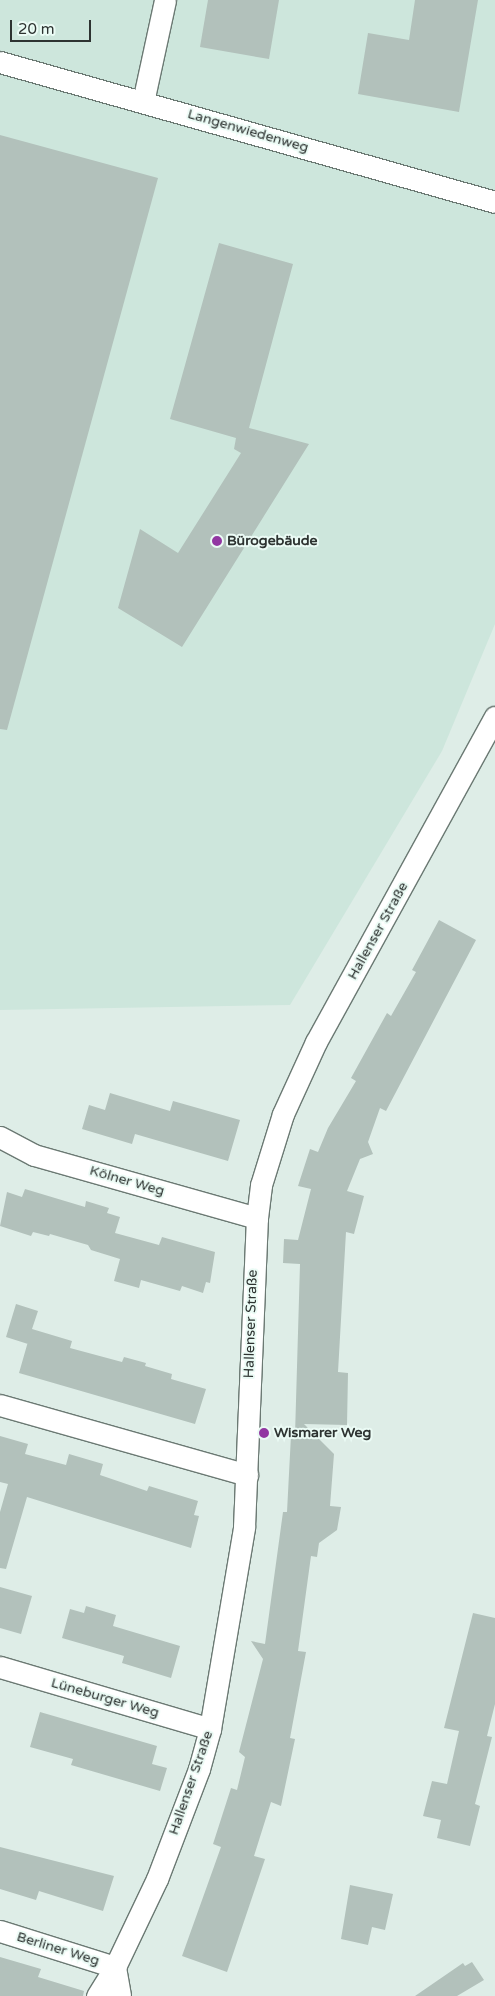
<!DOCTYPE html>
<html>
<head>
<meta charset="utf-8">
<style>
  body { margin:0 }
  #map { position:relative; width:495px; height:1996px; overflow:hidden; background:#deede7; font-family:"Varela Round",sans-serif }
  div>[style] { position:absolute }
  .built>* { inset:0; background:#cde6dc }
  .building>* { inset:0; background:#b2c1bb }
  .roads { filter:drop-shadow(1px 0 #6b7973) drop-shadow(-1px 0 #6b7973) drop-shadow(0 1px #6b7973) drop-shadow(0 -1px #6b7973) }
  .street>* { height:21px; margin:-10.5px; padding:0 10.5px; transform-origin:10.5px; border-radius:10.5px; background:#fff }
  .dots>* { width:14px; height:14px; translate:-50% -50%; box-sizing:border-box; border:2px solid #ebfbf5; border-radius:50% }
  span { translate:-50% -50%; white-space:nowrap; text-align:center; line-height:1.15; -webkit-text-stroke:4px #ebfbf5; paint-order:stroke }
  .street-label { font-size:14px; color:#2d3331 }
  .poi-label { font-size:14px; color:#2d3331; font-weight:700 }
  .left { translate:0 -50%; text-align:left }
  .scale { position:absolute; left:10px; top:20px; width:81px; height:22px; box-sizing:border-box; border:2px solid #2d3331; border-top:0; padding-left:6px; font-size:15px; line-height:18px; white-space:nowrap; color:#2d3331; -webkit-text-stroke:4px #ebfbf5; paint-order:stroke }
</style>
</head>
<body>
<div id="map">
  <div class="built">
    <i style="clip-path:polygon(0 0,495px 0,495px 624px,442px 751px,290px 1005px,0 1010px)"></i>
  </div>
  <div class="building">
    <i style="clip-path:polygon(208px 0,279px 0,269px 59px,200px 47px)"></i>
    <i style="clip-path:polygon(415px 0,478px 0,459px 112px,358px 94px,368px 33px,409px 40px)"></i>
    <i style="clip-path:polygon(0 135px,158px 178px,7px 730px,0 729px)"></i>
    <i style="clip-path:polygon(219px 243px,293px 264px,249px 428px,309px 444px,182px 647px,118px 608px,140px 529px,178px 553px,241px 453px,234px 449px,236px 438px,170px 419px)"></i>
    <i style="clip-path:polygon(439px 920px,476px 940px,386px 1111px,380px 1108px,368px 1142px,373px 1154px,360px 1159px,347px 1191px,364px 1196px,354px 1234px,346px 1232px,338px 1372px,348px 1373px,347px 1425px,304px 1424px,334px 1454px,330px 1506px,341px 1507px,337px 1530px,319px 1543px,317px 1557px,311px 1556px,298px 1651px,306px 1652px,290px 1738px,295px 1739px,281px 1806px,271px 1802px,254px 1856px,265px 1859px,227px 1972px,182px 1956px,221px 1847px,213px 1844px,231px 1788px,237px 1790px,245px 1757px,239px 1752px,263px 1659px,251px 1641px,265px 1644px,283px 1512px,287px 1512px,291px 1435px,295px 1435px,300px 1264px,283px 1263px,284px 1239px,298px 1240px,311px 1189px,298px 1186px,310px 1149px,318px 1152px,328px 1128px,356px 1081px,351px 1078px,387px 1013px,391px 1016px,416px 972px,412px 970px)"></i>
    <i style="clip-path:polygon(110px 1093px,170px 1111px,173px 1101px,240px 1120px,228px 1161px,135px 1134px,132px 1144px,82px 1129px,89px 1105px,105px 1110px)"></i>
    <i style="clip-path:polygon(25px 1189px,85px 1207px,86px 1201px,109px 1208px,107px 1213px,120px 1217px,115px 1233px,159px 1245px,162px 1237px,215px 1252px,210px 1283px,206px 1282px,203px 1293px,182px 1286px,180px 1291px,141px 1280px,139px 1288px,114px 1281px,120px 1259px,91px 1250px,88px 1245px,50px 1234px,49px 1236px,33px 1232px,31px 1236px,0 1226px,7px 1192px,22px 1197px)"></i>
    <i style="clip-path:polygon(16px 1304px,38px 1311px,32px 1329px,72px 1341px,70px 1348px,122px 1362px,124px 1357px,146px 1363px,145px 1366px,172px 1374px,171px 1379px,206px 1389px,195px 1424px,19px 1373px,29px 1338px,28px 1344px,6px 1337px)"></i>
    <i style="clip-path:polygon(0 1436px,28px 1444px,25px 1454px,66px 1465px,69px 1454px,103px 1464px,100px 1475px,147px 1491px,149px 1486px,198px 1501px,194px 1515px,199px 1516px,191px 1548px,27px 1497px,6px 1569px,0 1568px,0 1512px,8px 1484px,0 1482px)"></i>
    <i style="clip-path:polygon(0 1587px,32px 1596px,21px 1634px,0 1628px)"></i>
    <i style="clip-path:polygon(86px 1606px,116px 1615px,113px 1626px,180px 1646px,171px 1678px,122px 1663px,124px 1656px,62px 1638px,70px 1609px,84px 1613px)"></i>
    <i style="clip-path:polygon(473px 1613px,495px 1618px,495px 1704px,487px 1736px,492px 1737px,475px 1804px,480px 1806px,470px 1846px,437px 1838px,441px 1820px,423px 1816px,432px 1781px,447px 1784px,459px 1731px,444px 1728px)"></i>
    <i style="clip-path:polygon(40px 1712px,157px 1746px,152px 1764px,167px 1768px,160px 1791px,71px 1765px,73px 1759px,30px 1747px)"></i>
    <i style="clip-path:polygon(0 1847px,114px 1876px,103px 1911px,39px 1891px,36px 1900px,0 1889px)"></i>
    <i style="clip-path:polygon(350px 1885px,393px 1894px,385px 1930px,372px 1927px,368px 1945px,341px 1939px)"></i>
    <i style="clip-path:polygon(0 1957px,41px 1969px,38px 1977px,84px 1991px,83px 1996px,0 1996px)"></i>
    <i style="clip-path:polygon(472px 1962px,484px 1980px,457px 1996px,415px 1996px,463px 1963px,465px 1966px)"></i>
  </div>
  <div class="roads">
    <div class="street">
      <i style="left:0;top:62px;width:514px;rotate:15.79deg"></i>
      <i style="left:143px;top:102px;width:104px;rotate:-77.8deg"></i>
      <i style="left:0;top:1137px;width:38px;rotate:28deg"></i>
      <i style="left:34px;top:1155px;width:232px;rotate:15.8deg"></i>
      <i style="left:0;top:1405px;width:257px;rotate:15.8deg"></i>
      <i style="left:0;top:1667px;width:219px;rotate:16.4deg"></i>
      <i style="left:0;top:1931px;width:121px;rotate:17.4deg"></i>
      <i style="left:115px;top:1967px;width:29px;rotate:80deg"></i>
      <i style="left:97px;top:1996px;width:34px;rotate:-58deg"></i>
      <i style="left:115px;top:1967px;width:98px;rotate:-64.5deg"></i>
      <i style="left:157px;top:1879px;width:118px;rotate:-69.1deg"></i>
      <i style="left:199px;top:1769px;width:41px;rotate:-74.6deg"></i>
      <i style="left:210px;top:1729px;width:205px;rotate:-80.4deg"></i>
      <i style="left:244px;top:1527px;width:309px;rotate:-87.6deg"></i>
      <i style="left:257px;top:1218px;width:33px;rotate:-83deg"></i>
      <i style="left:261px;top:1185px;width:74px;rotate:-72.8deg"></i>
      <i style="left:283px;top:1114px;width:79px;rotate:-65.4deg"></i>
      <i style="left:316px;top:1042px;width:371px;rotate:-61.2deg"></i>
    </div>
  </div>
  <div class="dots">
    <i style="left:217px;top:541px;background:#9237a2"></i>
    <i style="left:264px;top:1433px;background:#9237a2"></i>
  </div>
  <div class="street-label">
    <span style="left:248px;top:131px;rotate:16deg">Langenwiedenweg</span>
    <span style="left:378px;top:931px;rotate:-61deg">Hallenser Straße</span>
    <span style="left:127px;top:1181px;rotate:16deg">Kölner Weg</span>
    <span style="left:251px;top:1324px;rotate:-88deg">Hallenser Straße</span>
    <span style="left:105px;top:1698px;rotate:16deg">Lüneburger Weg</span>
    <span style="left:191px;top:1783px;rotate:-71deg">Hallenser Straße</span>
    <span style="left:58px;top:1949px;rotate:17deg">Berliner Weg</span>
  </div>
  <div class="poi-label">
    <span class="left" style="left:227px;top:541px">Bürogebäude</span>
    <span class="left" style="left:274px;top:1433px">Wismarer Weg</span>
  </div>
  <div class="scale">20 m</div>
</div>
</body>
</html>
